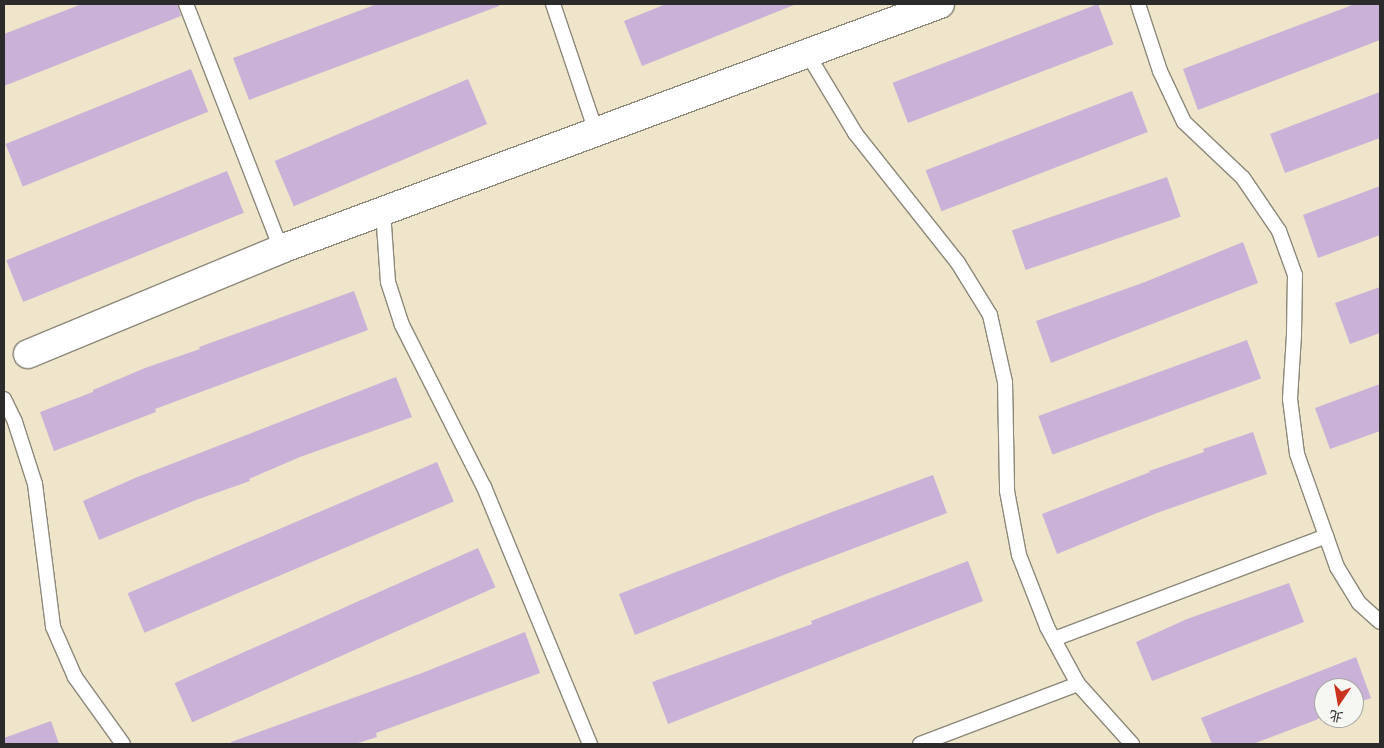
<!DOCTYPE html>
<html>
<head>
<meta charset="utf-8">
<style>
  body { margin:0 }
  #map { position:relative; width:1384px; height:748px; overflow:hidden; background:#eee5ca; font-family:"Shantell Sans","LXGW WenKai TC",sans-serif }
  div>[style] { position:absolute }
  .building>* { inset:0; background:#cab1d8; transform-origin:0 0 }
  .roads { filter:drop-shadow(1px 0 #8c887a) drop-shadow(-1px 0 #8c887a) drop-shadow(0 1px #8c887a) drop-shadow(0 -1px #8c887a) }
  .lane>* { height:14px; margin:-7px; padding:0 7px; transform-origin:7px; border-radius:7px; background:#fff }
  .street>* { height:28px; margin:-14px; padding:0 14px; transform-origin:14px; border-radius:14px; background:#fff }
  span { translate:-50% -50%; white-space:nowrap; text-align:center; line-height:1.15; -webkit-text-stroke:4px #f6f6f2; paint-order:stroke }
  .frame { position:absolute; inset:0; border:5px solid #2b2b2b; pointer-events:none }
  .north { position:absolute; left:1314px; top:678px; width:50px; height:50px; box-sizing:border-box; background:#f6f6f2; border:1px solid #a5a5a2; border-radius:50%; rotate:192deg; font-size:14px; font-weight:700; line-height:20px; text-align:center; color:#2b2b2b }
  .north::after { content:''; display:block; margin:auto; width:18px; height:22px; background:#c8321e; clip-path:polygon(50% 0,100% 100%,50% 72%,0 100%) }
</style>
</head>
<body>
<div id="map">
  <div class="building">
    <i style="clip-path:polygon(82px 4px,177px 4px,181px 16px,4px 86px,4px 34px)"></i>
    <i style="clip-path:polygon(377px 4px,499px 4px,499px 6px,249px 100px,233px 58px)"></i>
    <i style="clip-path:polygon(666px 4px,794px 4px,794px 5px,642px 66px,624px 21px)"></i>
    <i style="left:1098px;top:4px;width:43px;height:220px;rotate:69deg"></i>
    <i style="clip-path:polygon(1355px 4px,1380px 4px,1380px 40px,1198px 110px,1183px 69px)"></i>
    <i style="left:191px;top:69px;width:46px;height:200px;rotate:68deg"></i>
    <i style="left:468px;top:79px;width:49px;height:210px;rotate:67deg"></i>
    <i style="left:1132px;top:91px;width:44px;height:221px;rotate:69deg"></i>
    <i style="clip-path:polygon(1380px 92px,1380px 138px,1285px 173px,1270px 134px)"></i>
    <i style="left:227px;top:171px;width:45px;height:238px;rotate:68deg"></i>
    <i style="left:1167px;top:177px;width:42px;height:164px;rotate:71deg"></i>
    <i style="clip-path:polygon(1380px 186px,1380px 235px,1318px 258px,1303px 215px)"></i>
    <i style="clip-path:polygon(1243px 242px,1258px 283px,1051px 363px,1036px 321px,1145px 282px)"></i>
    <i style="clip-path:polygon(1380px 287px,1380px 333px,1350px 344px,1335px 303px)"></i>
    <i style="clip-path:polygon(354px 291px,368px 330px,155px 409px,156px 412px,54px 451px,40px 412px,93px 392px,93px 390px,145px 368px,200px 349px,199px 347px)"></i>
    <i style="left:1247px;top:340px;width:41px;height:222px;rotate:70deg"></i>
    <i style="clip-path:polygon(396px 377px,412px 417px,300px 457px,249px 479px,250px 481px,196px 500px,99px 540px,83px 501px,135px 478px)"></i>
    <i style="clip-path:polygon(1380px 384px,1380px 431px,1330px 449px,1315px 408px)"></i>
    <i style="clip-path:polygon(1253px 432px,1267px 474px,1157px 513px,1057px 554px,1042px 514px,1150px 472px,1149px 471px,1204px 452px,1203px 449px)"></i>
    <i style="left:437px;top:462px;width:43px;height:336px;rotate:67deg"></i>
    <i style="clip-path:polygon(933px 475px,947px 513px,786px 574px,635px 635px,619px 594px,832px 512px)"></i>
    <i style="left:478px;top:548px;width:43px;height:332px;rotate:66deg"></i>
    <i style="clip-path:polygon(968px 561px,983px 601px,668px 724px,652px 682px,812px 624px,811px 621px)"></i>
    <i style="clip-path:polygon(1289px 583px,1304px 622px,1152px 681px,1136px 642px,1187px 619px)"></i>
    <i style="clip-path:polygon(525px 632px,540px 673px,376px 733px,377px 737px,355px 744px,231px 744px,231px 742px,422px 673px)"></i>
    <i style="clip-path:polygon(1356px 657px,1371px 698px,1354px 704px,1354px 688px,1324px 688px,1324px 715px,1316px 720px,1253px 744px,1212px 744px,1201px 718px)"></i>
    <i style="clip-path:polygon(51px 721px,59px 744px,4px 744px,4px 738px)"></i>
  </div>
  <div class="roads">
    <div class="lane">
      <i style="left:186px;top:4px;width:263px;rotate:68.8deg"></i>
      <i style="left:553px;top:4px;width:135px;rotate:71.4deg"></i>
      <i style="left:1138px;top:4px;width:71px;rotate:71.8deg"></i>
      <i style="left:1160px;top:71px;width:56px;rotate:64.8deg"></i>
      <i style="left:1184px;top:122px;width:81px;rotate:43.5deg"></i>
      <i style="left:1243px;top:178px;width:64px;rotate:55.8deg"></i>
      <i style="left:1279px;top:231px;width:47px;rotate:70deg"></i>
      <i style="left:1295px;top:275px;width:60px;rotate:91deg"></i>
      <i style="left:1294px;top:335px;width:64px;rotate:93.6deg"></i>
      <i style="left:1290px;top:399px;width:55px;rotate:82.7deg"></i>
      <i style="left:1297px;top:454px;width:120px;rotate:70.5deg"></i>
      <i style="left:1337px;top:567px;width:42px;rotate:58.6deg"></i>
      <i style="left:1359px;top:603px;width:28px;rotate:42deg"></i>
      <i style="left:807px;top:53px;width:93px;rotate:59deg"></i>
      <i style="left:855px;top:133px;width:166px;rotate:51.6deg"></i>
      <i style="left:958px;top:263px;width:61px;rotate:58.4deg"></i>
      <i style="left:990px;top:315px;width:69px;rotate:77.4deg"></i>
      <i style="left:1005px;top:382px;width:109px;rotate:88.9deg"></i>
      <i style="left:1007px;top:491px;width:65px;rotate:79.4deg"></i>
      <i style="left:1019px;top:555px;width:77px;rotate:68.7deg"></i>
      <i style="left:1047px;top:627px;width:65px;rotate:61.5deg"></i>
      <i style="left:1078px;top:684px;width:81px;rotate:48deg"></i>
      <i style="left:383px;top:211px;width:71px;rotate:86deg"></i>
      <i style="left:388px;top:282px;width:45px;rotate:72deg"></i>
      <i style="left:402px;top:325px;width:182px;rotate:63.2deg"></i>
      <i style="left:484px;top:487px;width:278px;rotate:67.6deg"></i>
      <i style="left:4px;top:399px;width:25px;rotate:64deg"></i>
      <i style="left:15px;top:422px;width:65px;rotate:72.1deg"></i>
      <i style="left:35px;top:484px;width:144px;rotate:82.8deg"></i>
      <i style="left:53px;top:627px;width:55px;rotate:66.3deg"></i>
      <i style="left:75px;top:677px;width:82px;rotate:54.4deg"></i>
      <i style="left:1054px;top:639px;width:291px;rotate:-20.7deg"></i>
      <i style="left:920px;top:744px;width:169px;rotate:-20.8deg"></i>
    </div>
    <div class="street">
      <i style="left:28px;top:354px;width:274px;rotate:-22.5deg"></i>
      <i style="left:281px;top:249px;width:703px;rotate:-20.39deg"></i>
    </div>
  </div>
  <div class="frame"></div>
  <div class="north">北</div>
</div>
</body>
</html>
